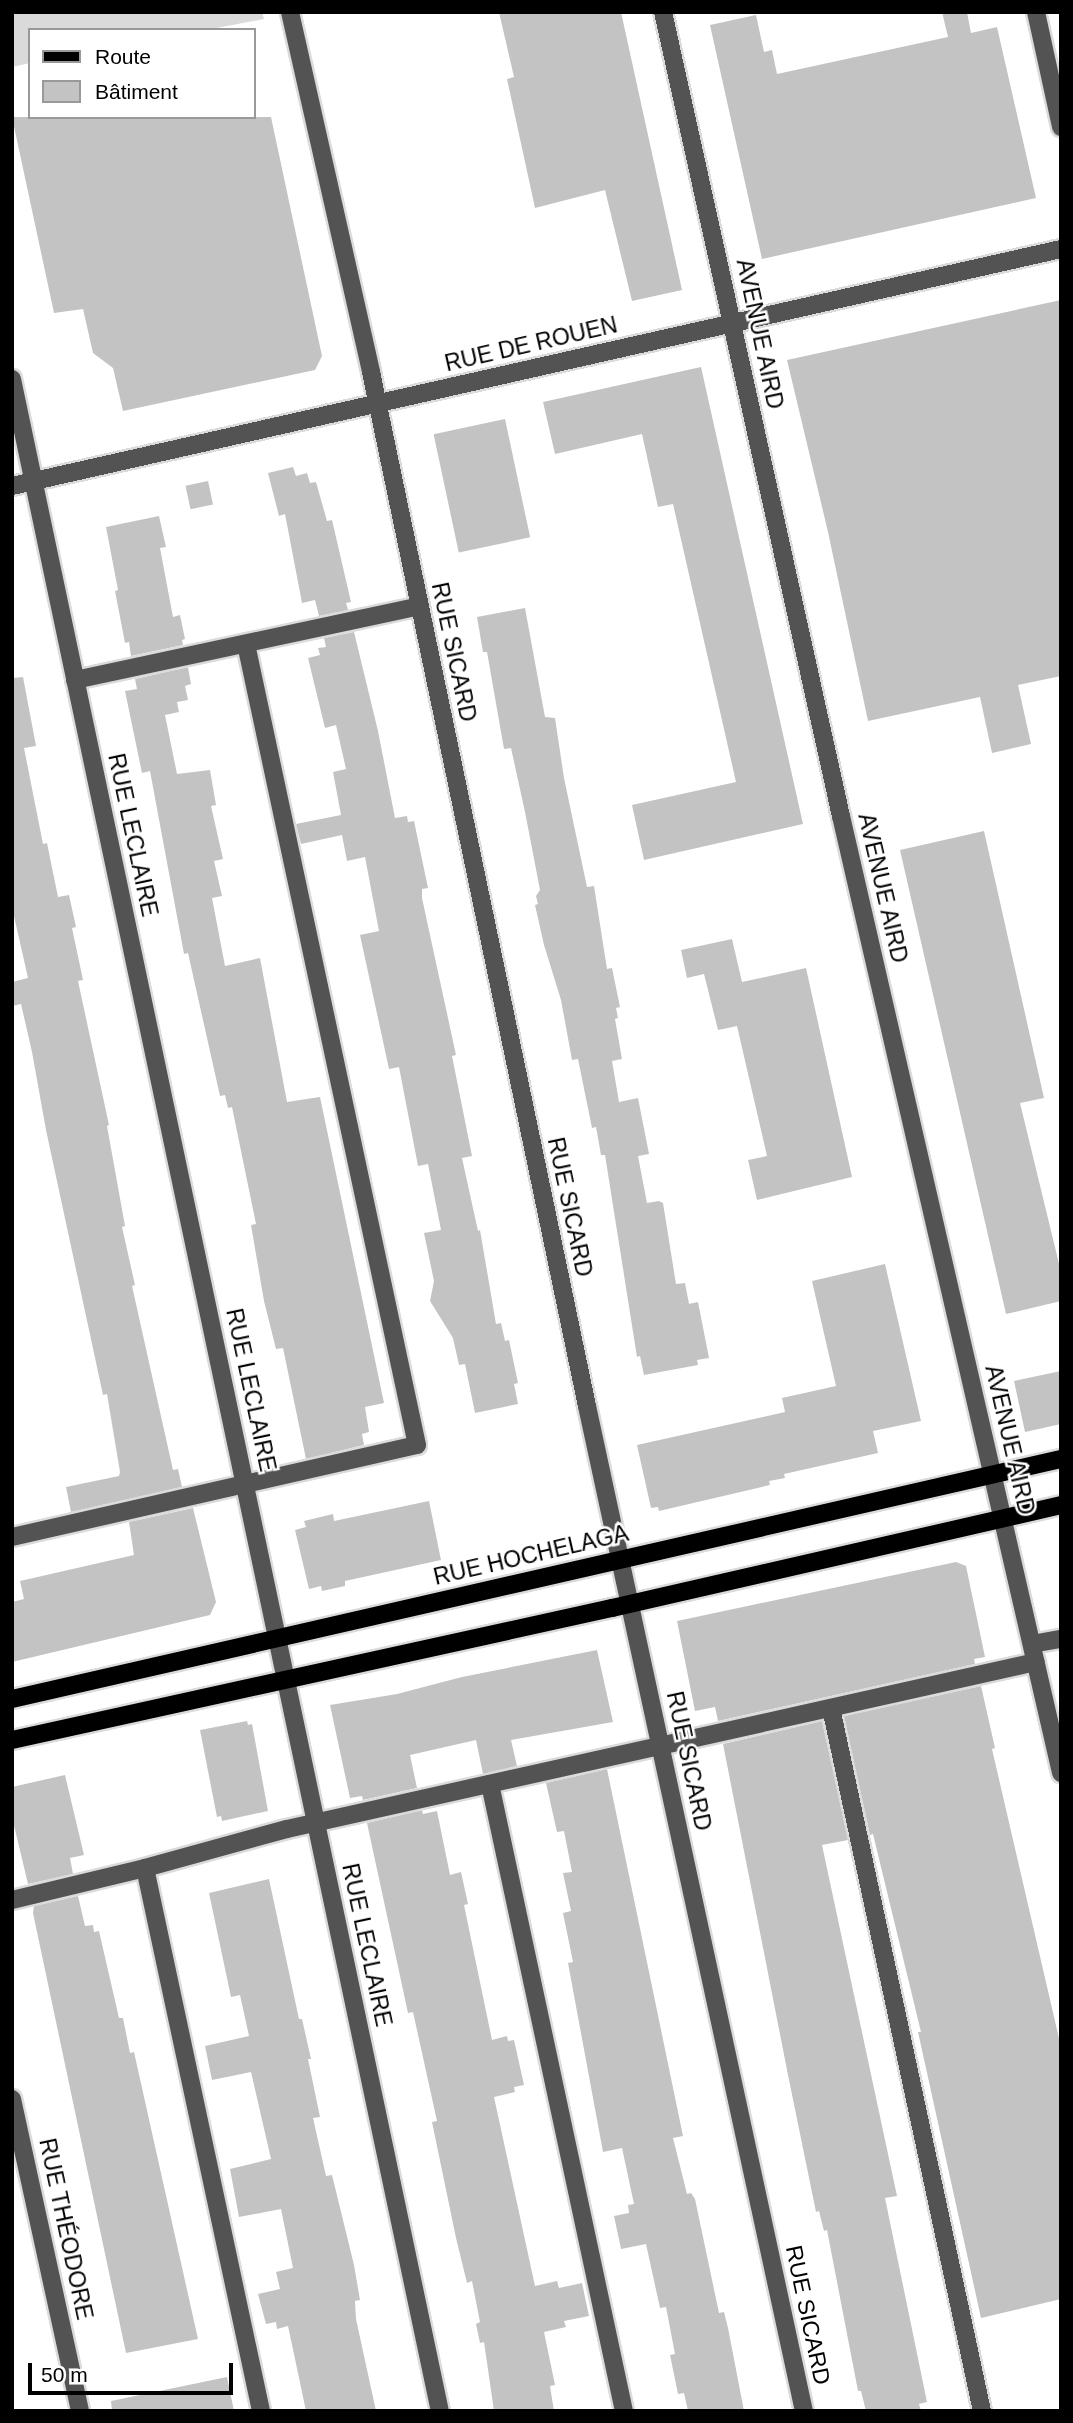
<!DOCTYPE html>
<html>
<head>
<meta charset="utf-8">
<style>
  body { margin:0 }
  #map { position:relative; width:1073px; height:2423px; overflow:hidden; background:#fff; font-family:Helvetica,sans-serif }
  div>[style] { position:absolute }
  .green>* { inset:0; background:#dadada }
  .building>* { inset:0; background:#c3c3c3; transform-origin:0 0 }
  .roads { filter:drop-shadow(2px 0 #dbdbdb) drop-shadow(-2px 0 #dbdbdb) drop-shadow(0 2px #dbdbdb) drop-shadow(0 -2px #dbdbdb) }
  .minor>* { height:18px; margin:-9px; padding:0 9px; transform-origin:9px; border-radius:9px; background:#535353 }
  .major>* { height:18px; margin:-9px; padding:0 9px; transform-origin:9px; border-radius:9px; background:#000 }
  span { translate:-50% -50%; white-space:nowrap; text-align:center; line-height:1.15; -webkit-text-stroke:5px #fff; paint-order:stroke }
  .street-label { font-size:23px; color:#000 }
  .frame { position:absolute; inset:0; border:14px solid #000; pointer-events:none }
  .legend { position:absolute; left:28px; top:28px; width:228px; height:91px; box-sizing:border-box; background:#fff; border:2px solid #999; margin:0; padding:9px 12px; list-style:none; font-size:21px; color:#000 }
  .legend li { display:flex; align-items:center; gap:14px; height:35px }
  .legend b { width:35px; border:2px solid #999 }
  .scale { position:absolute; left:28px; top:2363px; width:205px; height:32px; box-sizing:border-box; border:4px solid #000; border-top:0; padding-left:9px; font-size:21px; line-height:24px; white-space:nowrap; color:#000; -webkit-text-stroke:5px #fff; paint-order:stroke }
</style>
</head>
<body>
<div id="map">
  <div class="green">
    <i style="clip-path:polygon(12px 12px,262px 12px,264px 19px,206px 30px,30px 30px,30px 63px,12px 67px)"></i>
  </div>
  <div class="building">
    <i style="clip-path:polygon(499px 12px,621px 12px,682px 290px,632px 301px,605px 190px,535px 208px,507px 79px,514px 77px)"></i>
    <i style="clip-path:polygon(942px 12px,967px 12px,971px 33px,997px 27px,1036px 198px,762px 259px,710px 25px,756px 15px,764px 52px,772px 50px,777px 74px,948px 37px)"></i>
    <i style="clip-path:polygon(12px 117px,271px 117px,322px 356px,315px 370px,123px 411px,113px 368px,93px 353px,83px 309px,54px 313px)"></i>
    <i style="clip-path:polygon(1061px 300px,1061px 676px,1018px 685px,1031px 744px,992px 753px,980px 697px,868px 721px,828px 532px,787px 360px)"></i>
    <i style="clip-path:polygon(701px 367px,803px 824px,644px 860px,632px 805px,736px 782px,673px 504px,658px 507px,642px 434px,555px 454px,543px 402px)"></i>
    <i style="left:505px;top:419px;width:121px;height:73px;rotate:78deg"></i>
    <i style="clip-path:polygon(293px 467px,296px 476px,307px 473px,310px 483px,316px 482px,327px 521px,332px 520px,351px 602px,346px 603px,348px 610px,319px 616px,315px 600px,302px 603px,285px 514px,279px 516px,268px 473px)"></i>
    <i style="left:208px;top:481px;width:24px;height:23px;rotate:78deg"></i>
    <i style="clip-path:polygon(159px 516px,166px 547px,160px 548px,173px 617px,180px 615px,185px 639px,182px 640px,183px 645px,131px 656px,129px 642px,125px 643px,115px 591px,118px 590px,106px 527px)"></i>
    <i style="clip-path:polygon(525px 608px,545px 717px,555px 718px,564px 778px,587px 887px,594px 886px,607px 969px,612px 968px,620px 1007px,616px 1008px,618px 1018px,615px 1019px,622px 1059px,612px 1061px,619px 1102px,638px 1098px,649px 1154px,638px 1156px,647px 1203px,659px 1201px,663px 1203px,676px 1284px,685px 1283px,689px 1304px,698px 1302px,709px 1358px,697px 1360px,698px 1365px,644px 1375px,640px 1356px,637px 1357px,605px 1155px,601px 1155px,596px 1127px,592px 1128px,578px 1059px,572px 1060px,561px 1000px,544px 945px,535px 905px,538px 904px,536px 896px,540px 890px,525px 812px,511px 748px,504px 749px,487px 652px,483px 652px,477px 617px)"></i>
    <i style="clip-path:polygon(354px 632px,378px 731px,395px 818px,407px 816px,408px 822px,414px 821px,428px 888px,422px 889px,422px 898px,456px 1055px,452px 1056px,472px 1156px,462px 1158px,478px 1231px,480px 1230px,496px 1324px,501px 1323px,505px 1341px,509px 1340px,518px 1383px,514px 1384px,518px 1404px,475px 1413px,465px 1364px,459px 1365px,453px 1338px,430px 1301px,434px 1281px,424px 1233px,441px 1230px,428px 1164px,418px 1166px,399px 1067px,389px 1069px,360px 935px,379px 931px,365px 857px,347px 861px,342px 835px,301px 844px,296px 824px,341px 815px,333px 772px,346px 769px,336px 725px,325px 728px,308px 658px,320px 655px,318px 648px,326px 647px,324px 638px)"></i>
    <i style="clip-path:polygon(188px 667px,191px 684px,185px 686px,188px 700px,177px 702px,179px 712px,165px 715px,177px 774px,210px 770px,216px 805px,211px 806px,223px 859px,214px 861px,222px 896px,212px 898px,225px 966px,260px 958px,287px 1102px,320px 1097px,384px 1403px,365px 1407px,369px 1432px,362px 1434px,364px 1445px,306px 1459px,283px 1348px,276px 1349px,264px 1301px,251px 1225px,256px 1224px,232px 1107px,228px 1108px,225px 1095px,220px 1096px,188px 953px,184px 954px,150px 771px,142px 773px,125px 691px,137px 689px,135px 679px)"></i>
    <i style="clip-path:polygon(23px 677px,36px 746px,24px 748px,43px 844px,47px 843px,58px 897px,69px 895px,76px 927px,72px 928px,83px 980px,78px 981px,109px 1125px,107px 1126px,125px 1226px,122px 1227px,135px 1285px,132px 1286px,173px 1470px,178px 1469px,182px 1487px,71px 1512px,66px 1487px,119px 1476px,120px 1472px,107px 1394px,103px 1395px,46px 1130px,32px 1052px,21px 1004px,12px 1006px,12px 982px,28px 978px,12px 907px,12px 678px)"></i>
    <i style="clip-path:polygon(984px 831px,1044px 1098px,1020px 1103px,1061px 1272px,1061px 1301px,1006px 1314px,900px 850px)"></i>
    <i style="clip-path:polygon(732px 939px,742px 982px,806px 968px,852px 1177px,757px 1200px,748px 1160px,767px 1156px,737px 1026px,718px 1030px,704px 974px,687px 978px,681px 950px)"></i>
    <i style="clip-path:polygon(885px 1264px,921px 1421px,873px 1431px,878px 1453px,784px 1474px,785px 1478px,769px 1481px,770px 1485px,659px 1511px,658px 1507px,651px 1508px,637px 1445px,785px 1412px,782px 1398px,836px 1386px,812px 1281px)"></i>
    <i style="clip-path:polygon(1061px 1371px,1061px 1424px,1025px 1432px,1014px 1381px)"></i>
    <i style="clip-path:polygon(429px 1501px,441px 1560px,345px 1581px,345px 1586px,322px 1591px,321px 1586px,309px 1589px,295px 1530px,306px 1527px,304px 1521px,333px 1514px,334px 1521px)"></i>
    <i style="clip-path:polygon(193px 1508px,216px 1602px,210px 1615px,12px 1662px,12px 1602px,24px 1599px,20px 1581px,134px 1555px,129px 1522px)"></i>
    <i style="clip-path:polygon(956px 1562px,966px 1566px,985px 1657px,974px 1659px,975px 1664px,718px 1721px,715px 1707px,695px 1711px,677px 1621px)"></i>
    <i style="clip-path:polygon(597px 1650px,613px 1722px,511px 1740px,517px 1766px,483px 1774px,476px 1740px,410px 1755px,417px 1788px,363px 1800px,362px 1796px,350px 1798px,330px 1705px,397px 1694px,462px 1677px)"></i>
    <i style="clip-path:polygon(981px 1686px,995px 1748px,992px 1749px,1061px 2047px,1061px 2299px,981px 2318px,918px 2032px,921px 2032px,873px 1834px,870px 1835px,844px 1716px)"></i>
    <i style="clip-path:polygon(247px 1721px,248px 1725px,252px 1724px,268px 1811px,222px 1821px,221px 1816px,217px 1817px,200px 1730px)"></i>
    <i style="clip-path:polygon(822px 1721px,848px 1840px,822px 1845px,897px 2196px,885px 2198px,927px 2402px,919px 2404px,921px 2411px,866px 2411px,861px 2391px,858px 2391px,827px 2230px,824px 2231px,819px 2211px,816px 2212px,788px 2075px,723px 1744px)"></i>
    <i style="clip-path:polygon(607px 1769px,683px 2136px,673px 2138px,687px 2194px,691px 2193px,695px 2199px,719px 2313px,724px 2312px,728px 2328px,744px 2411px,688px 2411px,684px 2393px,678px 2394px,670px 2355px,675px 2354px,666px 2307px,660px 2308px,646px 2244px,621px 2249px,614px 2216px,629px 2213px,628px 2205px,634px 2204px,622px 2148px,603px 2152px,568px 1963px,573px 1962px,563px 1913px,571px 1911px,563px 1873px,572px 1872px,564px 1831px,557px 1832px,546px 1783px)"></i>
    <i style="clip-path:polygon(65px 1775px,84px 1855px,70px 1858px,73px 1874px,28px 1884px,12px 1817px,12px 1787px)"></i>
    <i style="clip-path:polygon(422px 1810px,423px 1814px,437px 1811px,450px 1875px,461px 1872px,468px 1904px,464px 1905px,492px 2040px,507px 2036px,508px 2041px,514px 2040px,524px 2085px,514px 2087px,515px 2092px,494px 2097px,535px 2286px,557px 2281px,559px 2288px,582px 2283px,589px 2316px,564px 2321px,566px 2327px,544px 2332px,555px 2385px,550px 2386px,554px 2411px,494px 2411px,484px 2342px,480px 2343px,476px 2324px,480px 2322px,472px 2281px,467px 2283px,456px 2238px,432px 2122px,437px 2121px,413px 2012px,408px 2013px,367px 1823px)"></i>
    <i style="clip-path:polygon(269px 1879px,299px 2019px,302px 2019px,311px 2059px,308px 2059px,320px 2117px,313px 2118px,326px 2176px,332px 2175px,354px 2265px,360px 2300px,355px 2301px,356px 2319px,376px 2411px,306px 2411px,288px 2326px,277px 2329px,276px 2322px,266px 2324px,258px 2294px,280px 2289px,276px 2272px,293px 2268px,281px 2209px,239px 2217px,230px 2169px,271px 2159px,251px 2072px,212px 2080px,205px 2046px,249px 2036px,240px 1995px,231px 1997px,209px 1893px)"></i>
    <i style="clip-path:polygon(78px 1896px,85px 1926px,93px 1925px,94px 1932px,99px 1931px,119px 2018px,123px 2018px,130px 2053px,134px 2052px,198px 2339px,126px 2353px,33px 1913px,34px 1906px)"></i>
    <i style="clip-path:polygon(227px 2377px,234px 2411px,112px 2411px,111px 2401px)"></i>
  </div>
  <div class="roads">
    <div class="minor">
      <i style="left:290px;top:12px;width:369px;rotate:77.3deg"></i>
      <i style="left:371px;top:372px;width:1056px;rotate:78.2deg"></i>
      <i style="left:587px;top:1406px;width:1028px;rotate:77.82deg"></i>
      <i style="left:663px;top:12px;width:823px;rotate:77.52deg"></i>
      <i style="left:841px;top:816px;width:982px;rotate:77.05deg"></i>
      <i style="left:1036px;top:12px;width:118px;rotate:77.7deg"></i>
      <i style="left:12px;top:379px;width:2077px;rotate:78.11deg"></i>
      <i style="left:12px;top:486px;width:1075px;rotate:-12.73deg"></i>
      <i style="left:75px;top:680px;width:352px;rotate:-12.1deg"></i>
      <i style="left:12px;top:1537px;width:415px;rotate:-12.8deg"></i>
      <i style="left:417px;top:1445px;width:819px;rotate:-102.05deg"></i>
      <i style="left:1032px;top:1644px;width:29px;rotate:-10deg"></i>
      <i style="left:831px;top:1708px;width:719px;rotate:77.88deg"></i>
      <i style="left:490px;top:1784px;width:641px;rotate:77.94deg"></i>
      <i style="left:145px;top:1868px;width:555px;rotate:77.94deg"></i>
      <i style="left:12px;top:1900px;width:137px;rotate:-13.5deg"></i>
      <i style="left:145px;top:1868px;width:147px;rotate:-15.4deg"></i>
      <i style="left:287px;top:1829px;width:767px;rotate:-12.57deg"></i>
      <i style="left:12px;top:2099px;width:319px;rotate:77.7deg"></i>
    </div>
    <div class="major">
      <i style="left:12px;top:1699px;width:1076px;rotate:-12.89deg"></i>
      <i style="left:12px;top:1740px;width:614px;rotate:-12.41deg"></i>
      <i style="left:612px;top:1608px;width:461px;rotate:-12.9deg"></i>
    </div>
  </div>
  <div class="street-label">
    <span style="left:760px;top:334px;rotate:78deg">AVENUE AIRD</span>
    <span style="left:531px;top:344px;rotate:-13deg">RUE DE ROUEN</span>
    <span style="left:454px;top:652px;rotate:78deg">RUE SICARD</span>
    <span style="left:133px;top:835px;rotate:78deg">RUE LECLAIRE</span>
    <span style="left:883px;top:888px;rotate:77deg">AVENUE AIRD</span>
    <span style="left:570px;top:1207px;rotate:78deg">RUE SICARD</span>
    <span style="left:251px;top:1390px;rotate:78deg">RUE LECLAIRE</span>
    <span style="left:1010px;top:1440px;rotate:77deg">AVENUE AIRD</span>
    <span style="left:531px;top:1555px;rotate:-13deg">RUE HOCHELAGA</span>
    <span style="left:689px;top:1761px;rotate:78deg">RUE SICARD</span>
    <span style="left:367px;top:1945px;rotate:78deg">RUE LECLAIRE</span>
    <span style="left:66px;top:2229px;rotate:78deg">RUE THÉODORE</span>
    <span style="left:808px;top:2315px;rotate:78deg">RUE SICARD</span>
  </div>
  <div class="frame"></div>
  <ul class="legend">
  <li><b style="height:9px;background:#000"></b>Route</li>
  <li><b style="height:19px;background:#c3c3c3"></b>Bâtiment</li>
  </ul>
  <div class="scale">50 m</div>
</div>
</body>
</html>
